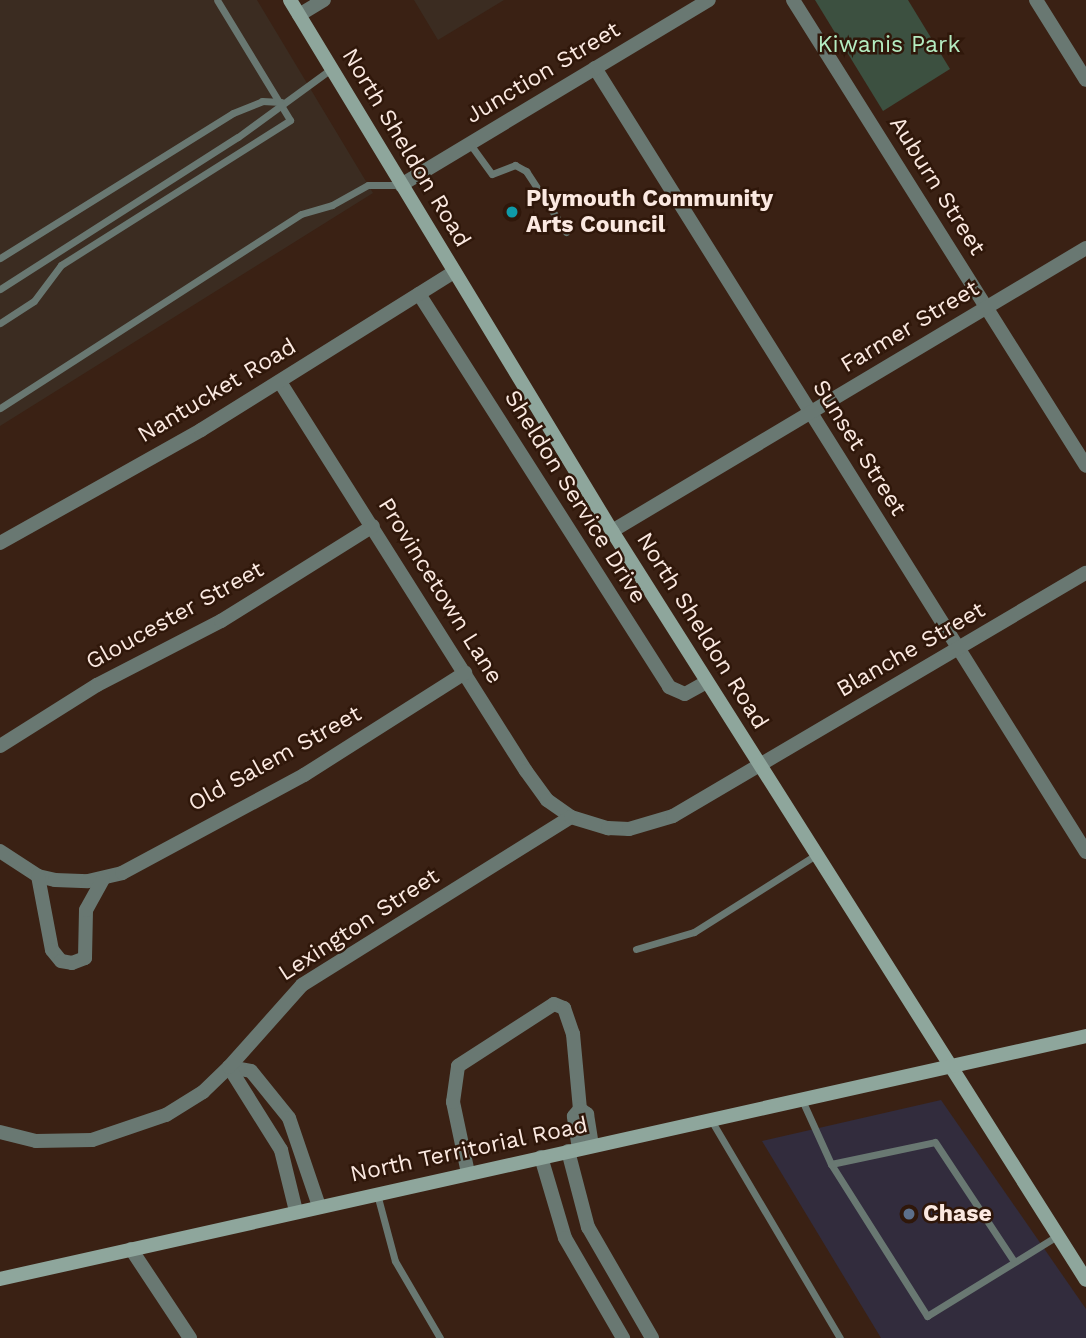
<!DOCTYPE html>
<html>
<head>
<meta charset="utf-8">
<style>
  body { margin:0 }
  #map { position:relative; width:1086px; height:1338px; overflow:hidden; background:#3a2114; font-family:"Work Sans",sans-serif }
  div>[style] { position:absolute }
  .commercial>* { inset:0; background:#322c3d }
  .industrial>* { inset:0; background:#3b2c21 }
  .green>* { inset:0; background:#3c5040 }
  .lane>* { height:7px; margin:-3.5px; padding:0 3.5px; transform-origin:3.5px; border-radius:3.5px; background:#697872 }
  .street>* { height:14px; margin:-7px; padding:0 7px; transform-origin:7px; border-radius:7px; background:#697872 }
  .secondary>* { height:14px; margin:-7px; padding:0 7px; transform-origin:7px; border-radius:7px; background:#8ea69c }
  .dots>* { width:19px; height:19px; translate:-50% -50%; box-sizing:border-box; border:4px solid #2f170a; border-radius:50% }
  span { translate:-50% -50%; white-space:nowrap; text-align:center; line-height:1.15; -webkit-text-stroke:5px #2f170a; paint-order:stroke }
  .park-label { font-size:23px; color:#b4ecc1 }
  .street-label { font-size:23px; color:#fbe9e1 }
  .poi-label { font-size:23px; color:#fbe9e1; font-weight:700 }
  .left { translate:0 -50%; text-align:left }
</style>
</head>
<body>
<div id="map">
  <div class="commercial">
    <i style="clip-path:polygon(941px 1100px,1086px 1309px,1086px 1338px,881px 1338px,762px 1141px)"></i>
  </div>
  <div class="industrial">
    <i style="clip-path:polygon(0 0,257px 0,373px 193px,0 426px)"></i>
    <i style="clip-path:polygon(414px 0,504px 0,438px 40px)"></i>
  </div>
  <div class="green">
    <i style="clip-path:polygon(815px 0,908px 0,950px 69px,883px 111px)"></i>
  </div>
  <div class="lane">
    <i style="left:470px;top:144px;width:37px;rotate:54deg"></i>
    <i style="left:492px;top:174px;width:25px;rotate:-21deg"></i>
    <i style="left:515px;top:165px;width:13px;rotate:29deg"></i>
    <i style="left:526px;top:171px;width:73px;rotate:56.7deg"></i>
    <i style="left:0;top:258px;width:274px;rotate:-31.9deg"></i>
    <i style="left:233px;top:113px;width:31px;rotate:-22deg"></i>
    <i style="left:262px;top:101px;width:19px;rotate:3deg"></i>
    <i style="left:0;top:289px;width:282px;rotate:-32.6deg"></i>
    <i style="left:238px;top:137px;width:115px;rotate:-36.2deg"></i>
    <i style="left:0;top:323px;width:40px;rotate:-32.9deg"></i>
    <i style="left:34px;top:301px;width:45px;rotate:-53.1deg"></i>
    <i style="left:61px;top:265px;width:271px;rotate:-32.3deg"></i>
    <i style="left:290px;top:120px;width:140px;rotate:-121.3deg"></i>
    <i style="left:0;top:408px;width:358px;rotate:-32.8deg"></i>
    <i style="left:301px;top:214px;width:32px;rotate:-16deg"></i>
    <i style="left:332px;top:205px;width:41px;rotate:-29.1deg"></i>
    <i style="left:368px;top:185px;width:32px"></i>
    <i style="left:636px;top:949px;width:60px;rotate:-16.3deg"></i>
    <i style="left:694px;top:932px;width:144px;rotate:-32.3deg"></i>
    <i style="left:802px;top:1100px;width:70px;rotate:65.6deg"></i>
    <i style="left:831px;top:1164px;width:180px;rotate:57.7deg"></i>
    <i style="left:927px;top:1316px;width:153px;rotate:-31.6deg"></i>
    <i style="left:711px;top:1120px;width:253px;rotate:59.4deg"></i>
    <i style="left:831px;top:1164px;width:106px;rotate:-11.9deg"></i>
    <i style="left:935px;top:1142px;width:141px;rotate:56.5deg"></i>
    <i style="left:377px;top:1194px;width:69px;rotate:75deg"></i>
    <i style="left:395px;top:1261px;width:89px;rotate:59.7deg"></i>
  </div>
  <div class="street">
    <i style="left:793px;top:0;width:550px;rotate:57.84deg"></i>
    <i style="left:1036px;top:0;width:94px;rotate:58deg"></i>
    <i style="left:299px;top:15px;width:29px;rotate:-31deg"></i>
    <i style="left:595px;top:68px;width:925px;rotate:57.94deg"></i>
    <i style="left:401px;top:185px;width:359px;rotate:-31deg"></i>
    <i style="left:419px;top:294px;width:466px;rotate:57.5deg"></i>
    <i style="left:669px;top:687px;width:17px;rotate:24deg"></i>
    <i style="left:685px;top:694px;width:25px;rotate:-29deg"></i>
    <i style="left:280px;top:382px;width:460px;rotate:57.7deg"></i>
    <i style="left:526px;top:771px;width:36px;rotate:54deg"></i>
    <i style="left:547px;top:800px;width:29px;rotate:35deg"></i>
    <i style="left:612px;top:531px;width:552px;rotate:-30.84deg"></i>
    <i style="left:0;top:543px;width:231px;rotate:-29.3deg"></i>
    <i style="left:201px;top:430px;width:298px;rotate:-32deg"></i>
    <i style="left:0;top:746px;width:115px;rotate:-32.2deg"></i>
    <i style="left:97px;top:685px;width:140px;rotate:-27.3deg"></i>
    <i style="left:221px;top:621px;width:179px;rotate:-32deg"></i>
    <i style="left:0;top:851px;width:45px;rotate:33.3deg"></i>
    <i style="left:38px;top:876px;width:17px;rotate:13deg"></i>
    <i style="left:55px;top:880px;width:33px;rotate:2deg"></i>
    <i style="left:88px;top:881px;width:35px;rotate:-13deg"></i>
    <i style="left:122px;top:873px;width:207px;rotate:-28.3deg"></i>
    <i style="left:304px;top:775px;width:191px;rotate:-32.4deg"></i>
    <i style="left:38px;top:876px;width:75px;rotate:79.3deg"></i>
    <i style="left:52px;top:950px;width:14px;rotate:51deg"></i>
    <i style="left:61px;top:961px;width:11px;rotate:10deg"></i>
    <i style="left:72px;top:963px;width:14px;rotate:-21deg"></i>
    <i style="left:85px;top:958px;width:48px;rotate:-88.8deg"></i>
    <i style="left:86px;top:910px;width:35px;rotate:-61deg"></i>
    <i style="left:229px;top:1067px;width:22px;rotate:10deg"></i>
    <i style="left:251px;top:1071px;width:60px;rotate:51deg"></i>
    <i style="left:289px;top:1118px;width:93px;rotate:71.2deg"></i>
    <i style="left:229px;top:1067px;width:98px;rotate:57.9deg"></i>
    <i style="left:281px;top:1150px;width:63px;rotate:76.2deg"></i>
    <i style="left:0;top:1132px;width:37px;rotate:14deg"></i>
    <i style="left:36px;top:1141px;width:56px;rotate:-1deg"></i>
    <i style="left:92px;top:1140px;width:78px;rotate:-18.7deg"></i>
    <i style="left:166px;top:1115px;width:44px;rotate:-31.9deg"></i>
    <i style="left:203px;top:1092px;width:36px;rotate:-44deg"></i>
    <i style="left:229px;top:1067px;width:110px;rotate:-48.3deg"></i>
    <i style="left:302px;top:985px;width:317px;rotate:-32deg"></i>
    <i style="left:571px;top:817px;width:39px;rotate:17deg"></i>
    <i style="left:608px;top:828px;width:21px;rotate:3deg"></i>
    <i style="left:629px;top:829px;width:46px;rotate:-16.5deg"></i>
    <i style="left:673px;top:816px;width:479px;rotate:-30.5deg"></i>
    <i style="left:579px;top:1149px;width:33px;rotate:-99deg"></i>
    <i style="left:574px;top:1116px;width:9px;rotate:-49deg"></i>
    <i style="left:568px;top:1151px;width:79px;rotate:75.3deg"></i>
    <i style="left:588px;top:1227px;width:128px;rotate:60deg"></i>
    <i style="left:541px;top:1157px;width:84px;rotate:73.5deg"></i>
    <i style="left:565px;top:1238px;width:116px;rotate:59.9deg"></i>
    <i style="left:468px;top:1173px;width:73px;rotate:-101.9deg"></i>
    <i style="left:453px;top:1102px;width:36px;rotate:-82deg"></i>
    <i style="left:458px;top:1066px;width:114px;rotate:-32.9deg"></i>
    <i style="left:554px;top:1004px;width:11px;rotate:22deg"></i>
    <i style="left:564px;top:1008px;width:28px;rotate:71deg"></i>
    <i style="left:573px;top:1034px;width:75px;rotate:84.7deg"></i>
    <i style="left:580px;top:1109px;width:9px;rotate:36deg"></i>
    <i style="left:587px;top:1114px;width:32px;rotate:81deg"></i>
    <i style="left:131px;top:1249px;width:107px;rotate:56.5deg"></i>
  </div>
  <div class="secondary">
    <i style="left:290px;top:0;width:621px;rotate:58.77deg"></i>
    <i style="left:612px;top:531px;width:886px;rotate:57.67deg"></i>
    <i style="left:0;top:1279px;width:1113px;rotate:-12.61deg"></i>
  </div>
  <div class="dots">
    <i style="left:512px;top:212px;background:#0f9aa8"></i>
    <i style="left:909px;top:1214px;background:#5c6f8a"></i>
  </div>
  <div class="park-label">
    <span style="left:889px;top:45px">Kiwanis Park</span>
  </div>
  <div class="street-label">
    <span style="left:543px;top:73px;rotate:-31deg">Junction Street</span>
    <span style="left:406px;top:148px;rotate:59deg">North Sheldon Road</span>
    <span style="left:937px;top:186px;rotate:58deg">Auburn Street</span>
    <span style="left:910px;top:327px;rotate:-31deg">Farmer Street</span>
    <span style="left:217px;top:391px;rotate:-31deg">Nantucket Road</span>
    <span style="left:859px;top:448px;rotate:58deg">Sunset Street</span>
    <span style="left:575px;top:497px;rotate:58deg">Sheldon Service Drive</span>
    <span style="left:440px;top:591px;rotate:58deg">Provincetown Lane</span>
    <span style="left:175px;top:616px;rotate:-29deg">Gloucester Street</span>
    <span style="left:702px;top:631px;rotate:58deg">North Sheldon Road</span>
    <span style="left:911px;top:650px;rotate:-30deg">Blanche Street</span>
    <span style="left:275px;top:759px;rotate:-29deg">Old Salem Street</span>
    <span style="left:359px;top:925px;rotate:-33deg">Lexington Street</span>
    <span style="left:469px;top:1150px;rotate:-12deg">North Territorial Road</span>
  </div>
  <div class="poi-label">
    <span class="left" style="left:526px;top:212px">Plymouth Community<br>Arts Council</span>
    <span class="left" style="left:923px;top:1214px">Chase</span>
  </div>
</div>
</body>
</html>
